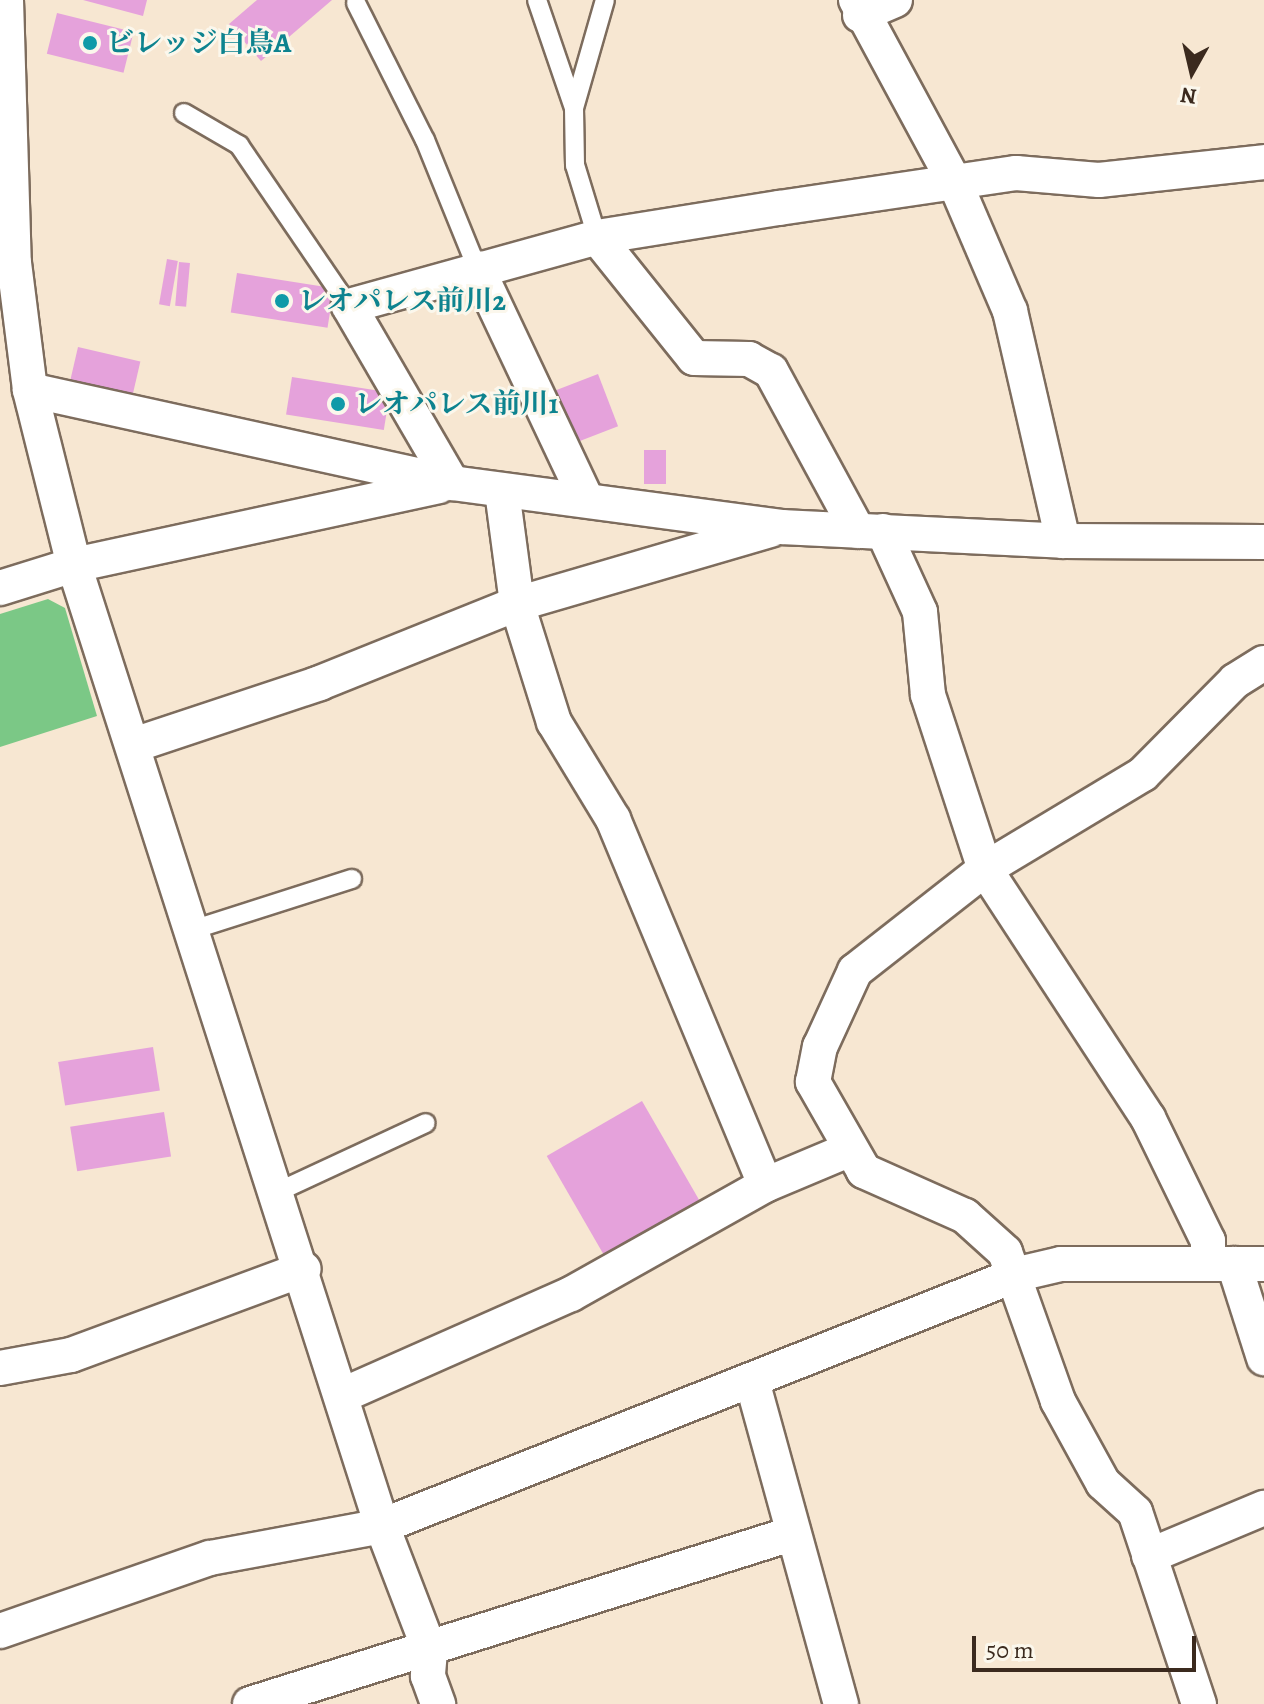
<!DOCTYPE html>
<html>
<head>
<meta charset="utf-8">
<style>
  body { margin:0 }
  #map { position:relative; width:1264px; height:1704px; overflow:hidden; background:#f7e7d2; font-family:Alegreya,"Noto Serif JP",serif }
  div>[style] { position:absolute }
  .green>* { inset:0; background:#7bc886 }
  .building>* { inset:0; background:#e5a2db; transform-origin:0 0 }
  .roads { filter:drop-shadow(2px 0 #7d6c5d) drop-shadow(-2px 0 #7d6c5d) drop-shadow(0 2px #7d6c5d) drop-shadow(0 -2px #7d6c5d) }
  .service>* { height:18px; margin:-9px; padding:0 9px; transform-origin:9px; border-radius:9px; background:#fff }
  .minor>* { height:34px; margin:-17px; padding:0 17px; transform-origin:17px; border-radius:17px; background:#fff }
  .dots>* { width:22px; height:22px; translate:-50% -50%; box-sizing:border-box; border:4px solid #fbf7ec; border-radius:50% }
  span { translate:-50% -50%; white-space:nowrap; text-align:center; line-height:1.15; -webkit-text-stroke:6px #fbf7ec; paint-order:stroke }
  .culture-label { font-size:28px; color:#0d838f; font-weight:700 }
  .left { translate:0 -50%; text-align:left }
  .north { position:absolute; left:1152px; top:32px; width:80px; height:80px; -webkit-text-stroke:6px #fbf7ec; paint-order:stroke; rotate:188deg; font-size:22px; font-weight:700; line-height:32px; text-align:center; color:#3b2a1e }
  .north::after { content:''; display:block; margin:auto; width:28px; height:36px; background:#3b2a1e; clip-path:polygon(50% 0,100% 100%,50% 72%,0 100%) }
  .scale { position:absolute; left:972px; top:1636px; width:224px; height:36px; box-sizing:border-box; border:4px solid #3b2a1e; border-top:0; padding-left:10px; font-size:24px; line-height:28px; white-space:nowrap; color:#3b2a1e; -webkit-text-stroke:6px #fbf7ec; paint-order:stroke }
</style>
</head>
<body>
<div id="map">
  <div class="green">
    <i style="clip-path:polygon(48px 599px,65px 608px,97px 716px,0 747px,0 614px)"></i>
  </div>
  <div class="building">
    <i style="clip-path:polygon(83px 0,147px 0,143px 16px)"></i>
    <i style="clip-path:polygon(257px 0,332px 0,261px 61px,229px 24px)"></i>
    <i style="left:57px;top:13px;width:79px;height:42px;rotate:14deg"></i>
    <i style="left:167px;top:259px;width:11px;height:46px;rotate:10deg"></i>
    <i style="left:179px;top:262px;width:11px;height:44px;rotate:5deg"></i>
    <i style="left:237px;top:273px;width:98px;height:40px;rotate:9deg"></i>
    <i style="left:78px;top:347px;width:64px;height:37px;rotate:13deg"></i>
    <i style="left:598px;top:374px;width:56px;height:52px;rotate:69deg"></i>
    <i style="left:292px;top:377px;width:99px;height:38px;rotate:9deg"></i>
    <i style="left:644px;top:450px;width:22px;height:34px"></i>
    <i style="left:153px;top:1047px;width:44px;height:96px;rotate:81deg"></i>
    <i style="left:642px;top:1101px;width:125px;height:110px;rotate:60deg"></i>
    <i style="left:164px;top:1112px;width:45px;height:95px;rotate:81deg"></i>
  </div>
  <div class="roads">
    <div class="service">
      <i style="left:537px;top:0;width:114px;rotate:71.1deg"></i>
      <i style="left:574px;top:108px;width:57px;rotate:89deg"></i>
      <i style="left:575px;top:165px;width:75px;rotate:73deg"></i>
      <i style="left:356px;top:3px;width:153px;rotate:63.3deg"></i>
      <i style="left:425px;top:140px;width:138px;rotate:67.9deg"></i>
      <i style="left:574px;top:108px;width:112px;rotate:-74deg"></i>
      <i style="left:184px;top:113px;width:64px;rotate:30.2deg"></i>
      <i style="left:239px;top:145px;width:195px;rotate:55.7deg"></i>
      <i style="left:192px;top:930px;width:168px;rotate:-17.7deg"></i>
      <i style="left:275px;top:1193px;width:166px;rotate:-24.9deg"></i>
    </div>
    <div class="minor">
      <i style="left:6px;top:0;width:263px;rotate:88.3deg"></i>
      <i style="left:14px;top:263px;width:128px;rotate:82.8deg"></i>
      <i style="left:30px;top:390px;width:180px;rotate:75.9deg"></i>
      <i style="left:74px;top:565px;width:1009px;rotate:72.23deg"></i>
      <i style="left:382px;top:1526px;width:134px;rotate:69deg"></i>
      <i style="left:430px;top:1651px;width:25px;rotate:95deg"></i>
      <i style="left:428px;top:1676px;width:30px;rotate:70deg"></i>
      <i style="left:856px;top:0;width:210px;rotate:61.6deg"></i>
      <i style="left:956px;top:185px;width:137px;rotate:66.8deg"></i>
      <i style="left:1010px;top:311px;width:236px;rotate:77deg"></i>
      <i style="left:860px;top:15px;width:38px;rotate:-23deg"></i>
      <i style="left:597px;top:237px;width:155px;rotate:51.3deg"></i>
      <i style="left:694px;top:358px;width:55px;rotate:1deg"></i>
      <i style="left:749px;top:359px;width:25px;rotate:29deg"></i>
      <i style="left:771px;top:371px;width:182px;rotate:61.5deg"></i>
      <i style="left:477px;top:268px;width:255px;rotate:64.7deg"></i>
      <i style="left:30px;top:390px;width:432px;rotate:12.4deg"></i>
      <i style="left:452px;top:483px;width:332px;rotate:7.6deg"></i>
      <i style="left:781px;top:527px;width:282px;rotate:2.8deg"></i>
      <i style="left:1063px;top:541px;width:201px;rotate:0.3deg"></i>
      <i style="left:452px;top:483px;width:205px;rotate:-120.2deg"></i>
      <i style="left:349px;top:306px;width:257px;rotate:-15.5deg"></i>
      <i style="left:597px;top:237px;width:184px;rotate:-9.1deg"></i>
      <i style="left:779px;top:208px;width:240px;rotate:-8.4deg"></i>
      <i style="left:1016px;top:173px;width:83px;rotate:4.8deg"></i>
      <i style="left:1099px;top:180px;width:166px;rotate:-6.2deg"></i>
      <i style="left:502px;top:491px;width:114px;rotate:82.4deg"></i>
      <i style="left:517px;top:604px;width:124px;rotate:72.6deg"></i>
      <i style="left:554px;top:722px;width:114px;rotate:58.7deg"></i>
      <i style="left:613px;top:819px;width:396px;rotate:67.4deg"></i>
      <i style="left:765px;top:1185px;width:88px;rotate:-22.8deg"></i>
      <i style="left:883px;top:531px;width:89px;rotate:65.4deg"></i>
      <i style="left:920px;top:612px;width:83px;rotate:84.5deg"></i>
      <i style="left:928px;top:695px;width:183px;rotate:71.9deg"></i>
      <i style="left:985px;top:869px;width:298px;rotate:56.8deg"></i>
      <i style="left:1148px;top:1118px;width:137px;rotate:64deg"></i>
      <i style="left:1208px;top:1241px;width:23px;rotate:90deg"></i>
      <i style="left:0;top:588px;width:77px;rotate:-17.3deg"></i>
      <i style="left:74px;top:565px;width:373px;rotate:-12.2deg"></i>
      <i style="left:137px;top:744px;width:193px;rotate:-18.4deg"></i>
      <i style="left:320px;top:683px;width:212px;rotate:-21.9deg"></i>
      <i style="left:517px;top:604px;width:264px;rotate:-16.3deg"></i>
      <i style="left:1234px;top:1264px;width:99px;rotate:72.3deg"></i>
      <i style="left:0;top:1368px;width:72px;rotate:-10.4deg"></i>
      <i style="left:71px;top:1355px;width:248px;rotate:-20.3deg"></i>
      <i style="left:752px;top:1381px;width:335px;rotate:74.6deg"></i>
      <i style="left:343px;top:1395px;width:249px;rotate:-23.9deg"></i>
      <i style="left:571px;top:1294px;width:223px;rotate:-29.3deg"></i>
      <i style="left:1149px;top:1556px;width:125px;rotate:-22.7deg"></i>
      <i style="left:0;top:1631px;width:222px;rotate:-19.2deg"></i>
      <i style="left:210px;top:1558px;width:175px;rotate:-10.5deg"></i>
      <i style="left:382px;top:1526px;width:684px;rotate:-21.61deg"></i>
      <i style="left:1018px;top:1274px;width:44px;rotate:-13.1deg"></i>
      <i style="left:1061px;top:1264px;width:203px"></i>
      <i style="left:250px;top:1704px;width:567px;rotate:-17.44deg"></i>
      <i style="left:1199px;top:1704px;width:202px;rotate:-108.4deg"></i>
      <i style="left:1135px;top:1512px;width:43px;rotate:-137.8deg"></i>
      <i style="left:1103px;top:1483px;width:94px;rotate:-118.8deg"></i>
      <i style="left:1058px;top:1401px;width:158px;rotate:-109.6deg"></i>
      <i style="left:1005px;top:1252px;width:54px;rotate:-138deg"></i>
      <i style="left:965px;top:1216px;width:111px;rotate:-156deg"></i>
      <i style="left:864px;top:1171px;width:103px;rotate:-119.8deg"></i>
      <i style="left:813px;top:1082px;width:36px;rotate:-79deg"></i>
      <i style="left:820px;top:1047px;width:84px;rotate:-65.3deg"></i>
      <i style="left:855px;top:971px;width:165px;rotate:-38.1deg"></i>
      <i style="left:985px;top:869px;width:184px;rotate:-31deg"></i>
      <i style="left:1143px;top:774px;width:131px;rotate:-45.3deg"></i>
      <i style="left:1235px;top:681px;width:34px;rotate:-32deg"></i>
    </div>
  </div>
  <div class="dots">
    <i style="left:90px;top:43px;background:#0f9aa8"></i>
    <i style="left:282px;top:301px;background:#0f9aa8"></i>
    <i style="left:338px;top:404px;background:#0f9aa8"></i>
  </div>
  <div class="culture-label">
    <span class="left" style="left:106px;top:43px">ビレッジ白鳥A</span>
    <span class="left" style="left:298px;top:301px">レオパレス前川2</span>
    <span class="left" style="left:354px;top:404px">レオパレス前川1</span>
  </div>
  <div class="north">N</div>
  <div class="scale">50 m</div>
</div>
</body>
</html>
